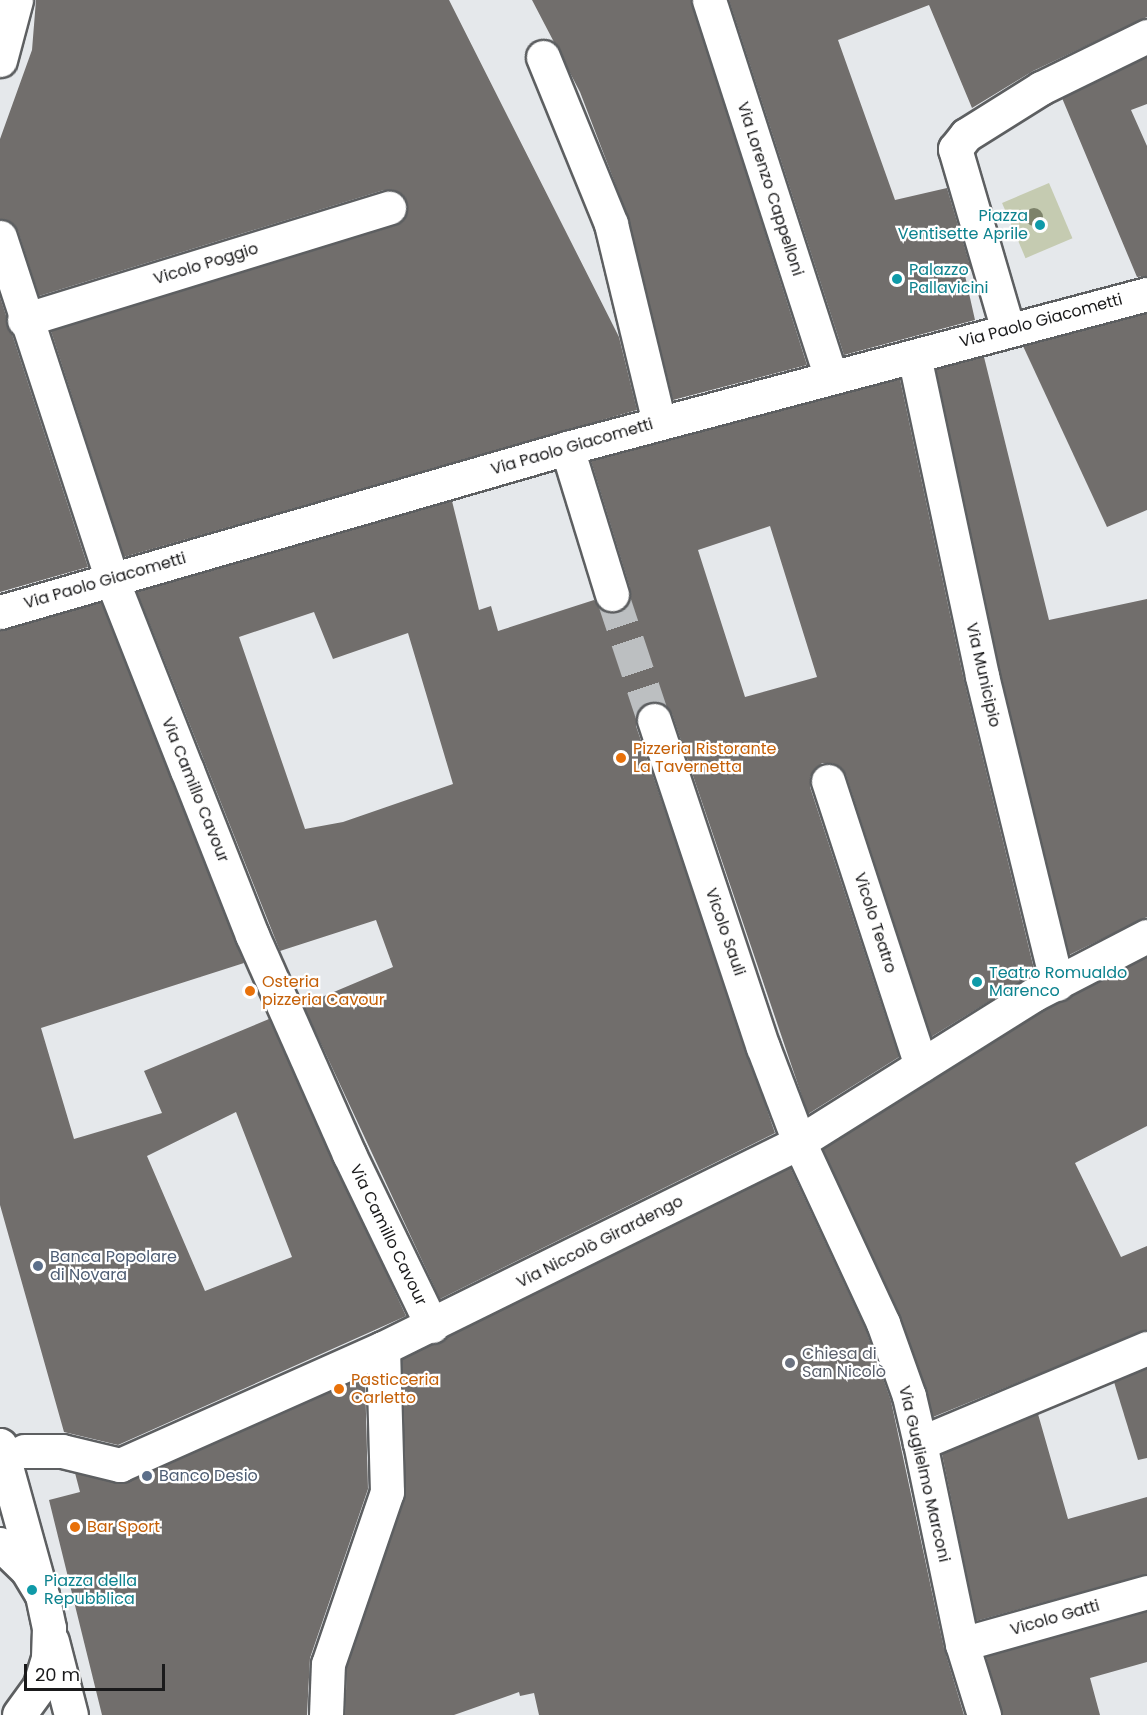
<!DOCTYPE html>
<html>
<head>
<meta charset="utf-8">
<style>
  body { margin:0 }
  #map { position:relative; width:1147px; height:1715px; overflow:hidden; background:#e5e8eb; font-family:Poppins,sans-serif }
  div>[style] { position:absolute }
  .green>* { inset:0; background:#c5cbb1; transform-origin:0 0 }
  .building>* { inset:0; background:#716e6c }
  .pedestrian-tunnel>* { height:33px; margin-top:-16.5px; transform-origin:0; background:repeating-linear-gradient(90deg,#bcbfc1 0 33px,transparent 0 49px) }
  .roads { filter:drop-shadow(2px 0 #5d5f61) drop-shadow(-2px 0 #5d5f61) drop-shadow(0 2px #5d5f61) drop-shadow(0 -2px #5d5f61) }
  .pedestrian>* { height:33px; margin:-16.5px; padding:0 16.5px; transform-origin:16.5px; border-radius:16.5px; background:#fff }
  .minor>* { height:33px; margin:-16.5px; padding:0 16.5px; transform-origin:16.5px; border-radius:16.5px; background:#fff }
  .secondary>* { height:33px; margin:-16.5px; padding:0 16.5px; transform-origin:16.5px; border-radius:16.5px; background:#fff }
  .primary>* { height:33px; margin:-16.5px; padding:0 16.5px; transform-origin:16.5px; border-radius:16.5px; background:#fff }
  .trees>* { width:18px; height:18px; margin:-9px; border-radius:50%; background:#7d826a }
  .dots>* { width:16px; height:16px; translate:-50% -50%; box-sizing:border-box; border:3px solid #fff; border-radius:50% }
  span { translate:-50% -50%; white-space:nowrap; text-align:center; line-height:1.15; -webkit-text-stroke:4.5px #fff; paint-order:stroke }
  .street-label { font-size:16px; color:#1a1a1b }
  .culture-label { font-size:16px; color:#0d838f }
  .right { translate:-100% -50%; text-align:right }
  .left { translate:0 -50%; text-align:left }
  .food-label { font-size:16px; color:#c56008 }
  .service-label { font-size:16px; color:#4e5e75 }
  .worship-label { font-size:16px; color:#5b616d }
  .scale { position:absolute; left:24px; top:1664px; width:141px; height:27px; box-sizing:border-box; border:3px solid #1a1a1b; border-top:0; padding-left:8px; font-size:18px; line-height:21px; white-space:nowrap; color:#1a1a1b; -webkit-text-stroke:4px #fff; paint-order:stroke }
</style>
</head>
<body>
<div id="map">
  <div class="green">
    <i style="left:1049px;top:183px;width:60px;height:51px;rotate:67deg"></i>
  </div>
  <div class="building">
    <i style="clip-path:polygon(36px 0,449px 0,619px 337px,637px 410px,124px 557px,51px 331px,394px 226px,403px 220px,407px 203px,401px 194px,384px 190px,39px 296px,18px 231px,0 219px,0 139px,32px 50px)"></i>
    <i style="clip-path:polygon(532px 0,691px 0,807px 365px,673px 400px,628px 217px,580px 92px)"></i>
    <i style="clip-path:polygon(729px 0,1147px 0,1147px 17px,1033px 71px,972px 108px,929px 5px,838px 40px,895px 200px,947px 188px,971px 269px,964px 271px,975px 320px,844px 355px)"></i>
    <i style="clip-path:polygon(1147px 57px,1147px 104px,1131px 110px,1147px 146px,1147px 276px,1137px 277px,1062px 98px)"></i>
    <i style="clip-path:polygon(0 297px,88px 567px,0 592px)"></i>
    <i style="clip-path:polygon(1147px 313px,1147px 510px,1107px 527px,1023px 346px)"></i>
    <i style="clip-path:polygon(984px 357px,1049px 620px,1147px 599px,1147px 917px,1069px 955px,1000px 672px,936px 369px)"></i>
    <i style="clip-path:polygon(evenodd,900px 379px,964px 680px,1035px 973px,931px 1037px,846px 775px,832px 763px,822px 763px,810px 777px,810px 787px,899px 1057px,808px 1114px,672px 714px,658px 702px,648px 702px,636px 716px,636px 726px,775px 1133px,440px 1299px,303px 1005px,393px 967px,376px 920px,280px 951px,137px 592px,452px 501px,479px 610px,491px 606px,498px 631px,594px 600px,607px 612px,617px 612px,626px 606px,630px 588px,591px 461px,900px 379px,770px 526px,817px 677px,745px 697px,698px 550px,770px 526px,900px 379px,314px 612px,333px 659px,408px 633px,453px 784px,343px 822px,305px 829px,239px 637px,314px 612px)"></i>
    <i style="clip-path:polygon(evenodd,101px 602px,244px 963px,41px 1028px,74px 1139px,162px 1113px,144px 1071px,269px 1019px,406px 1316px,118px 1445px,64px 1432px,0 1205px,0 630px,101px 602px,236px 1112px,292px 1257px,205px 1291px,147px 1156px,236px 1112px)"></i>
    <i style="clip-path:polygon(1147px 957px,1147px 1126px,1075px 1163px,1121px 1257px,1147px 1246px,1147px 1330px,933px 1417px,900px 1315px,823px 1149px,1042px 1011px)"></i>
    <i style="clip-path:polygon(790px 1167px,866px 1330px,891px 1401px,944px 1648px,964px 1715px,539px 1715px,534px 1693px,520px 1696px,519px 1692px,454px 1715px,345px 1715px,347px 1667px,405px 1498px,402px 1359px)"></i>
    <i style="clip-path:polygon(1147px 1368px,1147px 1458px,1138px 1460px,1114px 1382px)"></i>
    <i style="clip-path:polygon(365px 1377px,368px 1489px,310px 1658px,307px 1715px,102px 1715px,49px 1500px,80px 1492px,75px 1473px,128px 1482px)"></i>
    <i style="clip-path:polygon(1038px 1414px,1068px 1519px,1147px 1497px,1147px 1574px,976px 1621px,942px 1454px)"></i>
    <i style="clip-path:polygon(1147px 1611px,1147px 1662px,1090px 1678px,1100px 1715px,1002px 1715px,986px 1657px)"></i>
  </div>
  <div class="pedestrian-tunnel">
    <i style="left:612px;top:594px;width:133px;rotate:71.6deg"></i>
  </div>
  <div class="roads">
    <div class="pedestrian">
      <i style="left:916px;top:365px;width:318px;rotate:78deg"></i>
      <i style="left:982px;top:676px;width:317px;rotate:76.3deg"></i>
      <i style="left:567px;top:448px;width:153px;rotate:72.9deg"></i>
      <i style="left:654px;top:720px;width:345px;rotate:71.6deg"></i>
      <i style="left:763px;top:1047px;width:102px;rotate:69.2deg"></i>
      <i style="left:799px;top:1142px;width:200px;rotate:65.1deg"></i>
      <i style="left:883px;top:1323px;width:77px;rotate:70.4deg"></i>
      <i style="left:909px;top:1396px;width:48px;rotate:76.8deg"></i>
      <i style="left:187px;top:770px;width:177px;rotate:68.5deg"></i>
      <i style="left:252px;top:935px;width:240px;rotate:66.1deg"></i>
      <i style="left:349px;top:1154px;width:191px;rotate:64.2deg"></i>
      <i style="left:828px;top:781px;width:299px;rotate:71.9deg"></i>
      <i style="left:24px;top:1451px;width:38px"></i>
      <i style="left:62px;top:1451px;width:60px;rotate:13.6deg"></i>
      <i style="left:120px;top:1465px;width:288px;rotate:-24deg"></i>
      <i style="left:383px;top:1348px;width:464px;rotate:-26.3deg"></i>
      <i style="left:799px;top:1142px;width:276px;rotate:-32.1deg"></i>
      <i style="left:1033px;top:995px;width:128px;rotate:-27.4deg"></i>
      <i style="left:326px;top:1715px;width:51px;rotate:-87.8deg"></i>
      <i style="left:328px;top:1664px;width:182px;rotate:-71.1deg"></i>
      <i style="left:387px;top:1492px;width:144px;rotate:-91.6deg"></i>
    </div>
    <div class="minor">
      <i style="left:709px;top:0;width:396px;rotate:72.1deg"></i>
      <i style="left:543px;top:57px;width:180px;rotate:67.8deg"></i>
      <i style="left:611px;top:224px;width:204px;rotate:76.4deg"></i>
      <i style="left:0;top:60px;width:62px;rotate:-75.1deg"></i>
      <i style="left:0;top:237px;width:361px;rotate:71.9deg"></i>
      <i style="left:112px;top:580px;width:204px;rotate:68.5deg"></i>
      <i style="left:24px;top:320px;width:382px;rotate:-17.1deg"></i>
      <i style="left:1008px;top:330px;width:189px;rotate:-106.3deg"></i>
      <i style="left:955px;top:149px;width:18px;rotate:-52deg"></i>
      <i style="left:966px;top:135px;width:89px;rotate:-32.1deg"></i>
      <i style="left:1041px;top:88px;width:118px;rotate:-26.1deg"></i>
      <i style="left:0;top:612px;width:590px;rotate:-16.13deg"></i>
      <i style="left:567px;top:448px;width:600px;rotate:-14.87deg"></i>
      <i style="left:962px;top:1644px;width:192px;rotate:-15.7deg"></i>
      <i style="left:984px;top:1715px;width:74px;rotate:-107.2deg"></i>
      <i style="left:962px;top:1644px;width:205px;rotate:-101.8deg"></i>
      <i style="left:920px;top:1443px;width:246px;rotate:-22.7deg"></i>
    </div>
    <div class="secondary">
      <i style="left:0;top:1445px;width:154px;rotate:74.5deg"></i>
    </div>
    <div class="primary">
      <i style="left:0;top:1544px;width:37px;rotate:44deg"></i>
      <i style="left:27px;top:1570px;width:29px;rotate:59deg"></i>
      <i style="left:42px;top:1595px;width:34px;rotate:78deg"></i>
      <i style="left:49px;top:1628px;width:30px;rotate:92deg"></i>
      <i style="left:48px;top:1658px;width:30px;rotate:107deg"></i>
      <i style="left:39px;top:1687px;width:34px;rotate:126deg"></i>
      <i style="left:52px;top:1641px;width:76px;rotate:75.6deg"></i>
    </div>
  </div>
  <div class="trees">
    <i style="left:1034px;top:217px"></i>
  </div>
  <div class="dots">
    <i style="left:1040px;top:225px;background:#0f9aa8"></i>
    <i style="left:897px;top:279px;background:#0f9aa8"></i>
    <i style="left:621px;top:758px;background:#e8710a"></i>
    <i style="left:977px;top:982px;background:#0f9aa8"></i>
    <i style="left:250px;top:991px;background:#e8710a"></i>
    <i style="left:38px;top:1266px;background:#5c6f8a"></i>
    <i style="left:790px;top:1363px;background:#6b7280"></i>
    <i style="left:339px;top:1389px;background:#e8710a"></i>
    <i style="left:147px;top:1476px;background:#5c6f8a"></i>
    <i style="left:75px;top:1527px;background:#e8710a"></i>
    <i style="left:32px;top:1590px;background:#0f9aa8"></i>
  </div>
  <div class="street-label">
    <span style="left:770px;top:189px;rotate:72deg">Via Lorenzo Cappelloni</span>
    <span style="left:206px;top:264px;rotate:-17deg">Vicolo Poggio</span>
    <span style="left:1041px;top:321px;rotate:-15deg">Via Paolo Giacometti</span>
    <span style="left:572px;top:447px;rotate:-16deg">Via Paolo Giacometti</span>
    <span style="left:105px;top:581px;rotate:-16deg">Via Paolo Giacometti</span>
    <span style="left:983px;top:675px;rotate:77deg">Via Municipio</span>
    <span style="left:195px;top:790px;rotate:68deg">Via Camillo Cavour</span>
    <span style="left:875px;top:923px;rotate:72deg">Vicolo Teatro</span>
    <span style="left:725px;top:932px;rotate:71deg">Vicolo Sauli</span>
    <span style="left:388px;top:1235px;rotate:64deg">Via Camillo Cavour</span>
    <span style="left:600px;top:1242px;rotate:-27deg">Via Niccolò Girardengo</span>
    <span style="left:924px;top:1474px;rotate:77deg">Via Guglielmo Marconi</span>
    <span style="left:1055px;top:1618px;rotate:-16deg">Vicolo Gatti</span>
  </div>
  <div class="culture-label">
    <span class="right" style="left:1028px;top:225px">Piazza<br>Ventisette Aprile</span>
    <span class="left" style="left:909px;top:279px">Palazzo<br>Pallavicini</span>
    <span class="left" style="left:989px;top:982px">Teatro Romualdo<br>Marenco</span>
    <span class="left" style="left:44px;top:1590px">Piazza della<br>Repubblica</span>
  </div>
  <div class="food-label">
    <span class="left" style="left:633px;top:758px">Pizzeria Ristorante<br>La Tavernetta</span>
    <span class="left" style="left:262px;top:991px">Osteria<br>pizzeria Cavour</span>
    <span class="left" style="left:351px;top:1389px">Pasticceria<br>Carletto</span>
    <span class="left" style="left:87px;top:1527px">Bar Sport</span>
  </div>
  <div class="service-label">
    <span class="left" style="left:50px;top:1266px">Banca Popolare<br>di Novara</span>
    <span class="left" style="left:159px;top:1476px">Banco Desio</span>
  </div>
  <div class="worship-label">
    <span class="left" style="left:802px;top:1363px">Chiesa di<br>San Nicolò</span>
  </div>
  <div class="scale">20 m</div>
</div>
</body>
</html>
